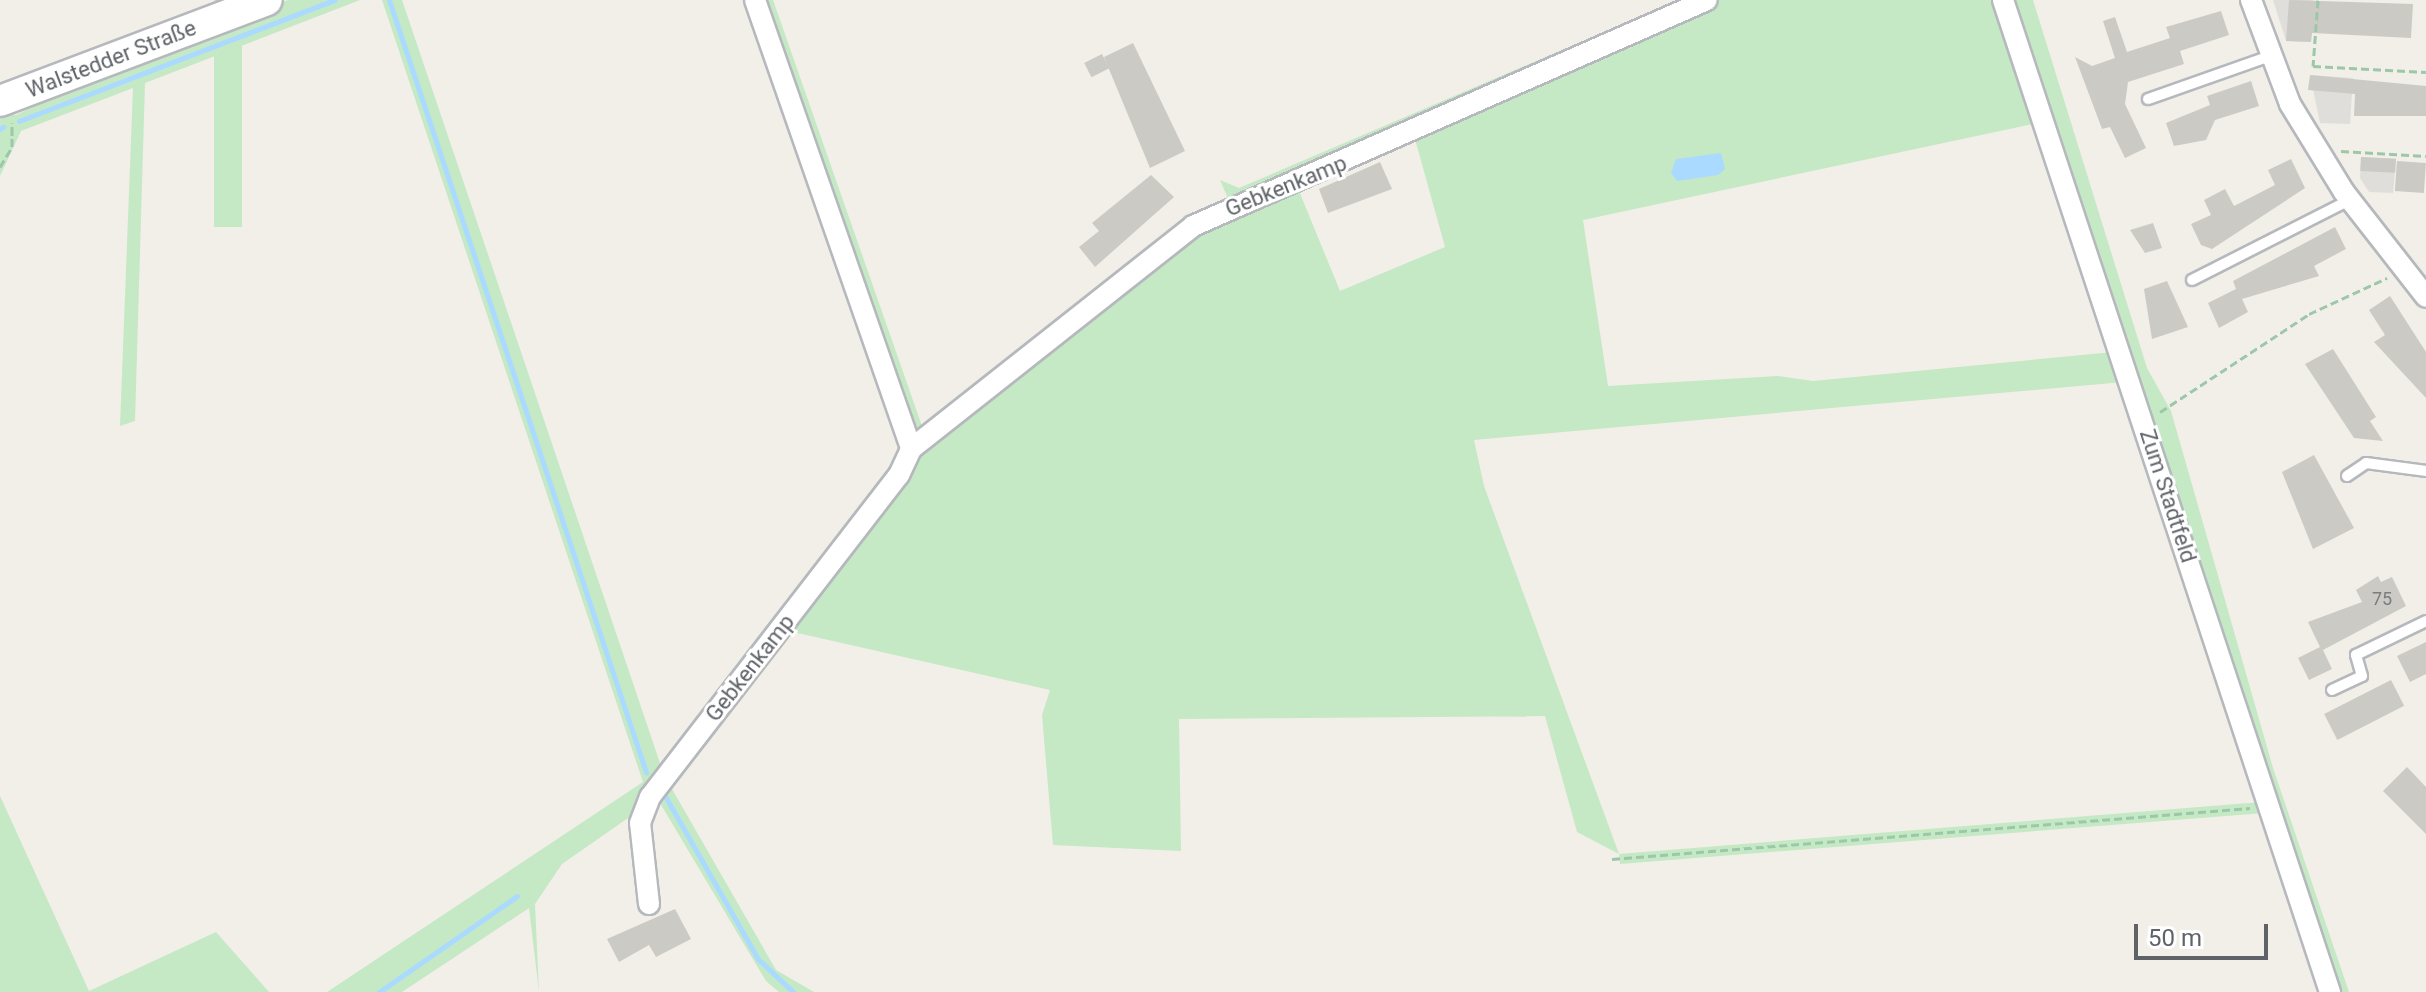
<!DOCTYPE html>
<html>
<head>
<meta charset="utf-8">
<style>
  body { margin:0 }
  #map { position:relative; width:2426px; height:992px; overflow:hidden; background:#f1efe8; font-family:Roboto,sans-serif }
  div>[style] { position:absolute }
  .industrial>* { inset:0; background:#e0deda }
  .green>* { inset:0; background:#c5e8c5; transform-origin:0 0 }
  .water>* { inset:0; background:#aadaff }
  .stream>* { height:5px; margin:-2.5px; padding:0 2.5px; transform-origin:2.5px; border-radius:2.5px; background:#aadaff }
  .building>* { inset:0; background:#cccac5; transform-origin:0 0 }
  .path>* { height:3px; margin-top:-1.5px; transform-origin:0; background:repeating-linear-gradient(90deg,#9cc7a9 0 8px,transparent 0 12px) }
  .roads { filter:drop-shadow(2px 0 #b5b8bc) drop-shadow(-2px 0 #b5b8bc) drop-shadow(0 2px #b5b8bc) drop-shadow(0 -2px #b5b8bc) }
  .service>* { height:10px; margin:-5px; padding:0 5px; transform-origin:5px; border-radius:5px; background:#fff }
  .minor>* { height:20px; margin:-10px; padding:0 10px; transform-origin:10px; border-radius:10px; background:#fff }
  .secondary>* { height:30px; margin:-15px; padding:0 15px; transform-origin:15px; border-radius:15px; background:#fff }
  span { translate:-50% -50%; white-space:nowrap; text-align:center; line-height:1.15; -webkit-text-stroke:6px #fff; paint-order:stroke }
  .number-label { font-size:18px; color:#7a7d7f }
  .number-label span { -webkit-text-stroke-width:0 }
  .street-label { font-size:22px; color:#5f6368 }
  .scale { position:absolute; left:2134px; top:924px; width:134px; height:36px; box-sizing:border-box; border:4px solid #5f6368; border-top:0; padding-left:10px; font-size:24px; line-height:28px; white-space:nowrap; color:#5f6368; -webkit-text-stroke:6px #fff; paint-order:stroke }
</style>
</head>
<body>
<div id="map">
  <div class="industrial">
    <i style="clip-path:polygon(2273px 0,2313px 0,2311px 42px,2286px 41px)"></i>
    <i style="clip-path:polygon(2310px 75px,2353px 78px,2350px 124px,2320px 123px)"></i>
    <i style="clip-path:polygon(2361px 157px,2396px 159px,2393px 193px,2369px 192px,2360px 178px)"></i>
  </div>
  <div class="green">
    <i style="left:214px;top:0;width:28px;height:227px"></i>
    <i style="clip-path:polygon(288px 0,360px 0,145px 83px,135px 421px,120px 426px,133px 88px,21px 131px,0 176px,0 112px,16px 115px,126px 62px)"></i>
    <i style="clip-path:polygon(382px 0,402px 0,663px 772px,641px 809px,562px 864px,535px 904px,539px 992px,529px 908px,402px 992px,327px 992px,643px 782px)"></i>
    <i style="clip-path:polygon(760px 0,773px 0,923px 429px,916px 434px)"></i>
    <i style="clip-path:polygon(1679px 0,1694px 0,1230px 203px,1220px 180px,1239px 188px)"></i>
    <i style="clip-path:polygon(1719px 0,1998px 0,2037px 123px,1583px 220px,1608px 386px,1778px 376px,1813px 381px,2113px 352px,2123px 382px,1474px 440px,1484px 486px,1619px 854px,2261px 802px,2264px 813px,1620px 864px,1619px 854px,1577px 832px,1545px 716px,1179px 719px,1181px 851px,1053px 845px,1042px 715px,1050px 690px,793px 632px,777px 644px,919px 452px,1198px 229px,1297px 186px,1340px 291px,1445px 247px,1415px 139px)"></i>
    <i style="clip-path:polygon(2009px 0,2033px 0,2147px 368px,2171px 411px,2273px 768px,2349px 992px,2336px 992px)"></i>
    <i style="clip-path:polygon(668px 782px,776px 970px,814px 992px,779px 992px,766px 981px,657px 798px)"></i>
    <i style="clip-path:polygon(0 796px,89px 991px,216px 932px,269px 992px,0 992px)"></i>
  </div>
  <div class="water">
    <i style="clip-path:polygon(1721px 153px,1725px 169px,1718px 175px,1677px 181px,1671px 173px,1676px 159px)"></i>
  </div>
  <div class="stream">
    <i style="left:389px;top:0;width:814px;rotate:71.59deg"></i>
    <i style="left:19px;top:121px;width:338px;rotate:-21deg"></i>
    <i style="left:0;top:129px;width:4px;rotate:-34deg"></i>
    <i style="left:665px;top:796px;width:188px;rotate:60.3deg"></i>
    <i style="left:758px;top:959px;width:48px;rotate:43.3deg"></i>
    <i style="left:379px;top:992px;width:168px;rotate:-34.8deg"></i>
  </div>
  <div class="building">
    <i style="clip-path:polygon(2289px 0,2413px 4px,2411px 38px,2312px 33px,2311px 42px,2286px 41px)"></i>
    <i style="clip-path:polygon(2221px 11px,2229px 35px,2180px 51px,2184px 64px,2128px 82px,2125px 104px,2146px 148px,2125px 158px,2110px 127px,2102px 129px,2075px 57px,2092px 66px,2115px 58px,2103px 21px,2115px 17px,2127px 52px,2170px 38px,2166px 27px)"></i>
    <i style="clip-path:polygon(1133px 43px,1185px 151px,1150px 168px,1104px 57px)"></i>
    <i style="left:1102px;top:54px;width:16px;height:20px;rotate:63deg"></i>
    <i style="clip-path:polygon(2310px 75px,2426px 86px,2426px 116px,2354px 116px,2355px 94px,2308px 90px)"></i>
    <i style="clip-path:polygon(2251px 81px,2259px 106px,2215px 120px,2206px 140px,2174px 146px,2166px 123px,2210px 105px,2207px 96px)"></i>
    <i style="left:2361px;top:157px;width:35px;height:14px;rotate:3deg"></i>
    <i style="clip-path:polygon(2291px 159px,2305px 188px,2212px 249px,2201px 245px,2191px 224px,2211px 215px,2204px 200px,2225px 189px,2234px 206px,2275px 185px,2268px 170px)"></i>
    <i style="left:2397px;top:161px;width:29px;height:30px;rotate:4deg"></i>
    <i style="clip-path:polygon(1380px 162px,1392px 189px,1328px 213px,1319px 189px)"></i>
    <i style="clip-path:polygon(1151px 175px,1174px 197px,1095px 267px,1079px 247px,1099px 231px,1092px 223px)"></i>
    <i style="clip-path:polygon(2153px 223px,2162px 248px,2145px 253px,2130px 230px)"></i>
    <i style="clip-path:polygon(2335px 227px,2346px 249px,2314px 266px,2319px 276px,2242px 299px,2248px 312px,2219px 328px,2208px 303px,2236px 289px,2233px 281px)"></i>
    <i style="clip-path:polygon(2167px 281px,2188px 327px,2152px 339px,2144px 289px)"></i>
    <i style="clip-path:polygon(2390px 296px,2426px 352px,2426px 398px,2374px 342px,2385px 335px,2369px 310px)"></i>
    <i style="clip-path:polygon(2333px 349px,2376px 417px,2370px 421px,2383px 441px,2354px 438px,2305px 364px)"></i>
    <i style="clip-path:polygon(2314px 455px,2354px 528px,2313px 549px,2282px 472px)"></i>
    <i style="clip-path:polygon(2378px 576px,2381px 582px,2392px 577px,2406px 606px,2323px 650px,2332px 669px,2309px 680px,2298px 658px,2320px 647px,2308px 622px,2362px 602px,2356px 590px)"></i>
    <i style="clip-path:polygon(2426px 642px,2426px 674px,2410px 682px,2397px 656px)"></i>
    <i style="left:2391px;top:680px;width:29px;height:75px;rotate:63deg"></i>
    <i style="clip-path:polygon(2407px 767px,2426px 787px,2426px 834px,2383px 791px)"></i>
    <i style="clip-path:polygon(675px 909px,691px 939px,656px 957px,649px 945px,619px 962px,607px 939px)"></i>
  </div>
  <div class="path">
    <i style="left:2318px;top:0;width:66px;rotate:94.3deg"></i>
    <i style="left:2313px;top:66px;width:113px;rotate:3deg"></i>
    <i style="left:2341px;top:151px;width:85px;rotate:3.4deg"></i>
    <i style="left:0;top:167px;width:23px;rotate:-59deg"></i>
    <i style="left:12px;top:147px;width:24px;rotate:-90deg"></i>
    <i style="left:2160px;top:412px;width:178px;rotate:-33.3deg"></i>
    <i style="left:2309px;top:314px;width:86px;rotate:-24.8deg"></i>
    <i style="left:1612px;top:859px;width:640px;rotate:-4.57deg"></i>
  </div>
  <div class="roads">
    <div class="service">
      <i style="left:2148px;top:99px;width:126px;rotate:-19.4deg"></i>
      <i style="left:2192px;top:280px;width:177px;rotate:-26.9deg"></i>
      <i style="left:2347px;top:476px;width:23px;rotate:-34deg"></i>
      <i style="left:2366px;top:463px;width:61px;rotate:7.6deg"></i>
      <i style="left:2332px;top:690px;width:33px;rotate:-25deg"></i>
      <i style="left:2362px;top:676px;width:22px;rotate:-106deg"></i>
      <i style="left:2356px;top:655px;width:78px;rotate:-25.9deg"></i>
    </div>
    <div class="minor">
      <i style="left:755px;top:0;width:475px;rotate:70.8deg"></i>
      <i style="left:911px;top:449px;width:360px;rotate:-38.3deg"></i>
      <i style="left:1193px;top:226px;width:561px;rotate:-23.73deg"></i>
      <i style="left:2003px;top:0;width:1045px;rotate:71.76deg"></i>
      <i style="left:2251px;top:0;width:111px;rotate:69.4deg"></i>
      <i style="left:2290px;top:104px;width:103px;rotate:58.5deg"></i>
      <i style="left:2344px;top:192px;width:133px;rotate:52deg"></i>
      <i style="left:649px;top:904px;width:81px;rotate:-96.3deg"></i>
      <i style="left:640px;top:823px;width:28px;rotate:-69deg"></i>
      <i style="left:650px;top:797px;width:407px;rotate:-52.3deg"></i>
      <i style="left:899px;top:475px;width:29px;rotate:-65deg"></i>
    </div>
    <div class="secondary">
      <i style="left:0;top:101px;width:285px;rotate:-20.7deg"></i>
    </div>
  </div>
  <div class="number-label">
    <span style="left:2382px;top:599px">75</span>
  </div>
  <div class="street-label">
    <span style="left:111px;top:59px;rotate:-21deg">Walstedder Straße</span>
    <span style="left:1286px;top:186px;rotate:-22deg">Gebkenkamp</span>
    <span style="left:2168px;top:496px;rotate:72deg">Zum Stadtfeld</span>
    <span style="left:750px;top:668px;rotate:-52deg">Gebkenkamp</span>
  </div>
  <div class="scale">50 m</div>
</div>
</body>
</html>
